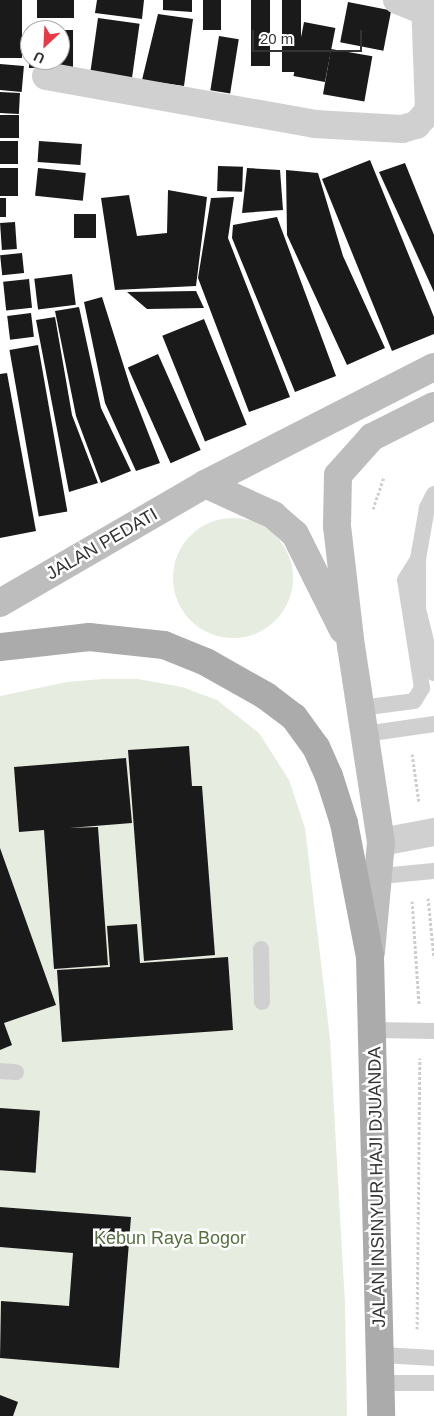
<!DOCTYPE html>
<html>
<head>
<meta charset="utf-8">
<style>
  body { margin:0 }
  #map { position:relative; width:434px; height:1416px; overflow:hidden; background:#fff; font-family:Arial,sans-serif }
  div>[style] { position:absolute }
  .green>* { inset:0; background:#e6ecdf }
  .round { border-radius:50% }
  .building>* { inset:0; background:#1a1a1a; transform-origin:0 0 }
  .path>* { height:3px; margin-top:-1.5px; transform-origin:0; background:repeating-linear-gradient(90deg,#cdcdcd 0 2.5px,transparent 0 5px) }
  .lane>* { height:16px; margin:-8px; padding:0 8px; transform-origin:8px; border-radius:8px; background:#d0d0d0 }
  .street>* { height:28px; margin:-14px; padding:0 14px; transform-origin:14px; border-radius:14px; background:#d0d0d0 }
  .secondary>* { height:28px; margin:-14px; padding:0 14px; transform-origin:14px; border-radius:14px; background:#bdbdbd }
  .primary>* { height:28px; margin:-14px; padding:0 14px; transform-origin:14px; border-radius:14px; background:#ababab }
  span { translate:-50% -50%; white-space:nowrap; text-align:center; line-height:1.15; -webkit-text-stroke:5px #fff; paint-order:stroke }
  .street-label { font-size:18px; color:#333 }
  .park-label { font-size:18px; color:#56703f }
  .north { position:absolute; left:20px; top:20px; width:50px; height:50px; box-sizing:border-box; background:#fff; border:1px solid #adadad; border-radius:50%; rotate:205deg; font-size:14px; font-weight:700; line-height:20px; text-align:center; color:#333 }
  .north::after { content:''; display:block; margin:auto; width:18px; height:22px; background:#e63946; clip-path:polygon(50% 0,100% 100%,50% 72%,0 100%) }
  .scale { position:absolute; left:252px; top:30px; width:110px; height:22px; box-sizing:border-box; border:2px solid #333; border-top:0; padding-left:6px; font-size:15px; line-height:18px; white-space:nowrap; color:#333; -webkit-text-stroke:4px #fff; paint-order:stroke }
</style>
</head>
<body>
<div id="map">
  <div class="green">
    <i class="round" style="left:173px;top:518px;width:120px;height:120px"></i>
    <i style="clip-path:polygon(102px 679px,138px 679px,182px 687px,217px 700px,259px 733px,289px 780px,305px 828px,330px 1039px,345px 1304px,347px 1416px,0 1416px,0 696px,67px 682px)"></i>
  </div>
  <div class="building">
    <i style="left:0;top:0;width:22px;height:58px"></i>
    <i style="left:37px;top:0;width:37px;height:18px"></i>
    <i style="clip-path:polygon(97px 0,144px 0,142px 19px,95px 13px)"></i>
    <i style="clip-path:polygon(163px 0,192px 0,192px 12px,163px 10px)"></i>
    <i style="left:203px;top:0;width:18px;height:30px"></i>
    <i style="left:251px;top:0;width:19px;height:66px"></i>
    <i style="left:282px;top:0;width:19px;height:72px"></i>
    <i style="left:348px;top:2px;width:44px;height:41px;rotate:11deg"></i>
    <i style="clip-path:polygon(158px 14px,193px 19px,184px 86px,142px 80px)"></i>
    <i style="left:98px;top:18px;width:42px;height:66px;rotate:8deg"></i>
    <i style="left:304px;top:22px;width:32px;height:55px;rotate:11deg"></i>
    <i style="clip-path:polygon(60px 30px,73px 30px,73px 68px,29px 68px,29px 60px,60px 60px)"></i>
    <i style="left:219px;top:36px;width:20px;height:55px;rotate:9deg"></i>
    <i style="left:331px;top:49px;width:42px;height:46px;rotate:10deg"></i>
    <i style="left:0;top:64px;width:24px;height:26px;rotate:5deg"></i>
    <i style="left:0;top:92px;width:20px;height:21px;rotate:3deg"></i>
    <i style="left:0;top:115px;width:19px;height:23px"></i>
    <i style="left:0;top:141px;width:18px;height:23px"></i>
    <i style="left:39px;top:141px;width:43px;height:21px;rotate:4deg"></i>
    <i style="clip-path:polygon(370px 160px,434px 317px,434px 334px,392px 351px,322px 179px)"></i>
    <i style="clip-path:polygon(405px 163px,434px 235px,434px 292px,379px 172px)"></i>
    <i style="left:218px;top:166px;width:25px;height:25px;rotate:2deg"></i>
    <i style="left:0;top:168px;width:18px;height:28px"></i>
    <i style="left:38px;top:168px;width:48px;height:28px;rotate:6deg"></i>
    <i style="clip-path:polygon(247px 168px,280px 170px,283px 210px,242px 213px)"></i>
    <i style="clip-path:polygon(286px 170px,318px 173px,343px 256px,385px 348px,347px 365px,287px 235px)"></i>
    <i style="clip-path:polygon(168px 190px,207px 197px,196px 286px,115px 290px,101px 198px,129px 195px,137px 236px,167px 233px)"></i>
    <i style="clip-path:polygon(234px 197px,228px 238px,290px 397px,249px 412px,198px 278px,211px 198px)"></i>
    <i style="left:0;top:198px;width:6px;height:19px"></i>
    <i style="left:74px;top:214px;width:22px;height:24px"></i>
    <i style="clip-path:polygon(277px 217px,336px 376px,295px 392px,232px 238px,233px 225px)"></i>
    <i style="left:15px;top:222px;width:27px;height:15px;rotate:86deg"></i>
    <i style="left:22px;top:253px;width:20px;height:22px;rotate:84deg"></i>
    <i style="left:72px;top:274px;width:31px;height:38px;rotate:83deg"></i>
    <i style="left:29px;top:279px;width:29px;height:26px;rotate:84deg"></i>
    <i style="clip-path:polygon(196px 291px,204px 308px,147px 309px,127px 292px)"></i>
    <i style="clip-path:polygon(102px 297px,131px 389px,160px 463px,136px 471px,105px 403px,84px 302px)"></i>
    <i style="clip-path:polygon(79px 307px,101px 408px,131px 471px,101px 483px,76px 416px,55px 311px)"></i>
    <i style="left:31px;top:313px;width:24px;height:24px;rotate:83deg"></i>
    <i style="clip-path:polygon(55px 317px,72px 415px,98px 483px,69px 492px,36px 320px)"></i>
    <i style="left:204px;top:319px;width:114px;height:45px;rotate:68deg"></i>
    <i style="left:38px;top:345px;width:169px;height:29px;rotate:80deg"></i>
    <i style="left:158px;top:354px;width:105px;height:33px;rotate:66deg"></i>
    <i style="clip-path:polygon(7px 373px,36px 531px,0 538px,0 374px)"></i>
    <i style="clip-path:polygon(189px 746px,192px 786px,202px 786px,215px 955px,144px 961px,128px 750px)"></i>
    <i style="clip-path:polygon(126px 758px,132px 823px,69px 828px,98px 827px,108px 965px,54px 969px,44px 830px,19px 832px,14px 767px)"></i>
    <i style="clip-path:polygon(0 848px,56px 1005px,4px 1023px,12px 1045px,0 1050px)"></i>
    <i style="clip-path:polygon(137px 924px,140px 963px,228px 957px,233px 1030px,62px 1042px,57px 970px,110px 967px,107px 926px)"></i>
    <i style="left:0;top:1108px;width:40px;height:62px;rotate:4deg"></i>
    <i style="clip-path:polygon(0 1207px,131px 1217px,119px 1368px,0 1358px,1px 1301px,69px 1306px,73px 1253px,0 1247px)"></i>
    <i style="clip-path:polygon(0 1395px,18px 1402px,13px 1416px,0 1416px)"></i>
  </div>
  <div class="path">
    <i style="left:373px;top:509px;width:34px;rotate:-71deg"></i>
    <i style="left:412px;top:754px;width:49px;rotate:81.7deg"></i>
    <i style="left:428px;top:898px;width:60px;rotate:84.3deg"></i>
    <i style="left:412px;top:901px;width:103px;rotate:86.1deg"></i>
    <i style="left:417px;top:1329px;width:271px;rotate:-89.4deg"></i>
  </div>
  <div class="lane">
    <i style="left:434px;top:494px;width:16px;rotate:117deg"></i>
    <i style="left:427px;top:508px;width:52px;rotate:100deg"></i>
    <i style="left:418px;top:559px;width:50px;rotate:90deg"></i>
    <i style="left:418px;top:609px;width:66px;rotate:76deg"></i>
    <i style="left:361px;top:708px;width:53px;rotate:-7.5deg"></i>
    <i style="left:414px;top:701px;width:15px;rotate:-58deg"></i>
    <i style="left:422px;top:688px;width:109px;rotate:-98.9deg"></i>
    <i style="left:405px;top:580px;width:25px;rotate:-58deg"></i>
    <i style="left:365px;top:734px;width:70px;rotate:-8.2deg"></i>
    <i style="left:381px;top:876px;width:53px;rotate:-5.4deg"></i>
    <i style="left:261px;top:949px;width:53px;rotate:88.9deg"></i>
    <i style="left:373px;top:1030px;width:61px;rotate:0.9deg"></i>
    <i style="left:0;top:1071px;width:16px;rotate:4deg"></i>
    <i style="left:382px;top:1355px;width:52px;rotate:3.3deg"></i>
    <i style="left:381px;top:1383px;width:53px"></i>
  </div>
  <div class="street">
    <i style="left:397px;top:0;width:40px;rotate:22deg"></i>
    <i style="left:46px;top:76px;width:273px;rotate:10.1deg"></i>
    <i style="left:315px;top:124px;width:87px;rotate:3.3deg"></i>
    <i style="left:402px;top:129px;width:15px;rotate:-16deg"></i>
    <i style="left:416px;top:125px;width:19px;rotate:-47deg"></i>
    <i style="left:429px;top:111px;width:111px;rotate:-92.1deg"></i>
    <i style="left:381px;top:842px;width:54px;rotate:-10.7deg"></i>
  </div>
  <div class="secondary">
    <i style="left:205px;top:484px;width:75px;rotate:24.5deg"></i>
    <i style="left:273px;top:515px;width:29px;rotate:41deg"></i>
    <i style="left:295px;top:534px;width:107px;rotate:63.4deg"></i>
    <i style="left:0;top:603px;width:237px;rotate:-30.1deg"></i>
    <i style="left:205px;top:484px;width:257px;rotate:-27.1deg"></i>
    <i style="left:371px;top:952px;width:110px;rotate:-84.8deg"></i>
    <i style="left:381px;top:842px;width:197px;rotate:-98.7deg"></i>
    <i style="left:351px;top:647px;width:122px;rotate:-96.6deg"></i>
    <i style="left:337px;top:526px;width:51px;rotate:-88.9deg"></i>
    <i style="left:338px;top:475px;width:51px;rotate:-48.2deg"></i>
    <i style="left:372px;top:437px;width:69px;rotate:-26.6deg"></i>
  </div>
  <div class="primary">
    <i style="left:0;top:647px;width:90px;rotate:-6.4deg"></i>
    <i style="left:89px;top:637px;width:75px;rotate:6.1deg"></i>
    <i style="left:164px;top:645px;width:45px;rotate:22deg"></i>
    <i style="left:206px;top:662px;width:69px;rotate:29.5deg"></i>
    <i style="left:266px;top:696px;width:35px;rotate:37deg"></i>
    <i style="left:294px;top:717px;width:37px;rotate:54deg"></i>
    <i style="left:316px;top:747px;width:32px;rotate:66deg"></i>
    <i style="left:329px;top:776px;width:49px;rotate:72.3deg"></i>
    <i style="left:344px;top:823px;width:136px;rotate:79deg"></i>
    <i style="left:370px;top:957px;width:459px;rotate:88.6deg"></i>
  </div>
  <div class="street-label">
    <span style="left:102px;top:544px;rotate:-30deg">JALAN PEDATI</span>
    <span style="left:377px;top:1187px;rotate:-91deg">JALAN INSINYUR HAJI DJUANDA</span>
  </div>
  <div class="park-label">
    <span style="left:170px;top:1238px">Kebun Raya Bogor</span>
  </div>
  <div class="north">U</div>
  <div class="scale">20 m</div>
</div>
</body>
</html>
